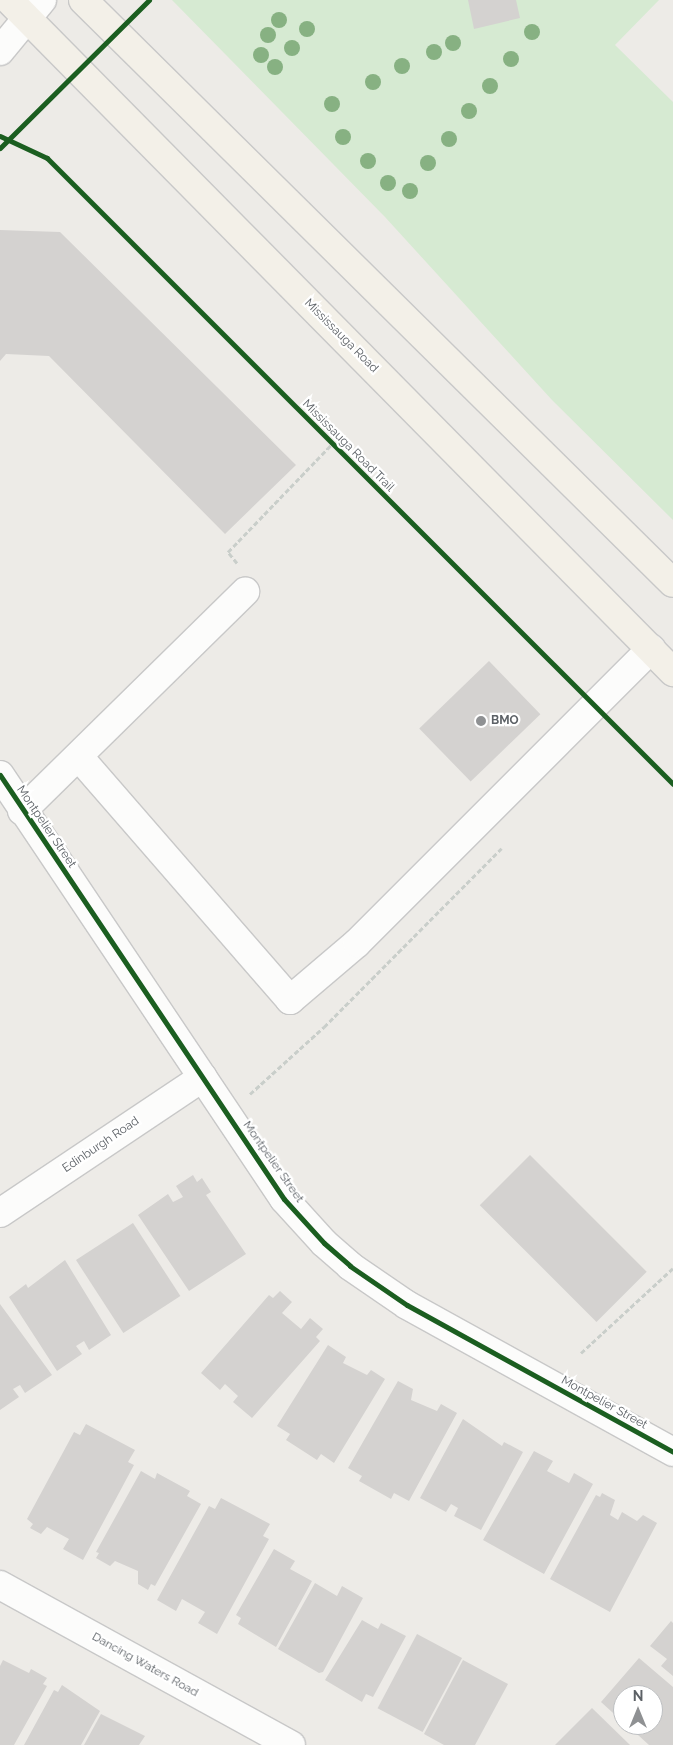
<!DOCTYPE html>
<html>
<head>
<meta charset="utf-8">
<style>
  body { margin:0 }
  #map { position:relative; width:673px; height:1745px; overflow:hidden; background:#edebe7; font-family:Raleway,sans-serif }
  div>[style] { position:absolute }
  .green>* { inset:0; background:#d6ead2 }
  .building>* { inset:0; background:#d4d2d0; transform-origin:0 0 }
  .path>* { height:3px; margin-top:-1.5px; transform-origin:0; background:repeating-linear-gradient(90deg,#c9ceca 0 5px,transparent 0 7.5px) }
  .roads { filter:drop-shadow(1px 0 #c8c8c8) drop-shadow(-1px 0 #c8c8c8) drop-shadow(0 1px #c8c8c8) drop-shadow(0 -1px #c8c8c8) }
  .minor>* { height:28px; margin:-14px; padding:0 14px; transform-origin:14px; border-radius:14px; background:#fcfcfb }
  .major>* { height:28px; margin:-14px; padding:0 14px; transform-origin:14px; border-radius:14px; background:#f3f0e8 }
  .cycleway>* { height:5px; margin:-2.5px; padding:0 2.5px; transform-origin:2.5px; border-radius:2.5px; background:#1b5e20 }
  .trees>* { width:16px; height:16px; margin:-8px; border-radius:50%; background:#87b182 }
  .dots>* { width:14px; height:14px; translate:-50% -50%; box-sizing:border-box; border:2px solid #fff; border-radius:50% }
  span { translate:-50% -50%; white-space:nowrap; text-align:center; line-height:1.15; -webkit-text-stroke:4.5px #fff; paint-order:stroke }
  .street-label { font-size:12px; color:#5c6166 }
  .poi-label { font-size:12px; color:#5c6166; font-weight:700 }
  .left { translate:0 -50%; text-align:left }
  .north { position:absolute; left:613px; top:1685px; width:50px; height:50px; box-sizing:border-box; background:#fff; border:1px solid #bec0c2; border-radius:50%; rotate:0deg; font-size:14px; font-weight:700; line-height:20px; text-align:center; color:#5c6166 }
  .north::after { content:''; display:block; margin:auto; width:18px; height:22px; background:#8f9193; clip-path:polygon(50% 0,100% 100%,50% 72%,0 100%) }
</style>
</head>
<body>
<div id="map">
  <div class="green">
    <i style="clip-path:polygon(172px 0,659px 0,615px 45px,673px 102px,673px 520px,552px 400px,385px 217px)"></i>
  </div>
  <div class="building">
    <i style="clip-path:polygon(468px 0,516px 0,520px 18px,474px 29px)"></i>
    <i style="clip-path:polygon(0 230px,60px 232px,296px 465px,225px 534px,49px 356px,6px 354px,0 361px)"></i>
    <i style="left:489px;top:661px;width:74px;height:97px;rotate:46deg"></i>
    <i style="left:530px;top:1155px;width:165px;height:71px;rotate:45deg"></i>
    <i style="clip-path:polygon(193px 1175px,197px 1182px,202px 1178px,211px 1192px,206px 1195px,246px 1254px,189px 1291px,138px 1215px,168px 1194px,173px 1202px,183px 1197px,176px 1186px)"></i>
    <i style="left:133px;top:1223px;width:87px;height:68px;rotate:57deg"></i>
    <i style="clip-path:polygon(65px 1260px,111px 1335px,89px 1350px,84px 1341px,76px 1346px,82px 1354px,57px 1371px,9px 1297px,26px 1284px,28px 1288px)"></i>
    <i style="clip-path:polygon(280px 1291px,292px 1302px,282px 1313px,301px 1329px,310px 1318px,323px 1329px,316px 1337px,320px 1341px,252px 1418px,233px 1402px,238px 1396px,225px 1384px,220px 1390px,201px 1373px,269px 1295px,273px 1298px)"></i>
    <i style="clip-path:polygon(0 1304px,52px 1375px,25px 1393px,20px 1385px,13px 1389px,19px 1397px,0 1410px)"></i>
    <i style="clip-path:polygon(328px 1345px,346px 1357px,343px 1363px,367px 1375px,371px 1370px,385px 1379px,334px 1463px,321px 1454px,317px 1460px,286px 1440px,290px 1434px,277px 1426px)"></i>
    <i style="clip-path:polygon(398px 1381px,413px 1389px,411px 1400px,437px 1411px,441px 1404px,457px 1413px,409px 1501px,394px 1493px,391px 1499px,359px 1481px,362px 1476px,348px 1468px)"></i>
    <i style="clip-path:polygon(463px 1419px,502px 1446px,504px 1442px,523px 1452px,481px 1530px,454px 1516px,458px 1508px,451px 1504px,446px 1512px,420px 1498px)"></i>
    <i style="clip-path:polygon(86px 1424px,135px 1450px,128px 1462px,134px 1465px,83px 1560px,63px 1549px,69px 1539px,47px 1527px,41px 1534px,30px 1528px,33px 1524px,27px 1519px,74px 1432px,80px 1435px)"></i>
    <i style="clip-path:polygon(534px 1451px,553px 1461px,547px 1471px,569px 1483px,574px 1473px,593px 1484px,544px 1574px,483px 1540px)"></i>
    <i style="clip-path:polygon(141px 1471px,155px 1479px,157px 1473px,190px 1491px,187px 1496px,201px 1504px,155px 1586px,151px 1584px,148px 1590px,138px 1584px,138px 1571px,115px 1561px,110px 1566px,96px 1558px,99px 1553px,96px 1552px)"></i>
    <i style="clip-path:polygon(602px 1493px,615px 1500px,610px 1515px,618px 1520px,622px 1512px,637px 1521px,643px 1515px,657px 1523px,610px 1612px,550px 1579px,596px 1495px,600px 1497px)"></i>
    <i style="clip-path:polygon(221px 1498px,270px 1524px,263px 1536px,269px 1539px,217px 1634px,198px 1623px,205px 1612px,182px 1599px,176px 1611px,157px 1600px,209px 1506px,215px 1509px)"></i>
    <i style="clip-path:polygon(274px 1549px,295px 1561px,290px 1569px,312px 1581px,276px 1647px,238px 1624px,241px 1618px,236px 1615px)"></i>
    <i style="clip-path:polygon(315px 1583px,337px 1596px,342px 1586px,363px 1598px,323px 1672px,319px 1673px,278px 1649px)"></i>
    <i style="clip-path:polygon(362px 1620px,378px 1629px,381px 1623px,406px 1636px,373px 1697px,366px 1694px,362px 1702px,325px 1680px)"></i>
    <i style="clip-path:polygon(671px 1621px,673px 1623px,673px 1676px,661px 1666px,667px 1659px,650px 1646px)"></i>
    <i style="left:417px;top:1634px;width:51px;height:84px;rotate:28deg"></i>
    <i style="clip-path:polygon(639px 1658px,673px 1687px,673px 1745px,649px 1745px,627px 1725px,653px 1725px,653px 1695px,623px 1695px,623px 1722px,601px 1702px)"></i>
    <i style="clip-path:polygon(3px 1660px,29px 1673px,31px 1669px,47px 1678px,43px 1684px,47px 1686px,14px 1745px,0 1745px,0 1666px)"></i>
    <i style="clip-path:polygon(463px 1660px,508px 1684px,475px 1745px,444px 1745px,424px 1734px)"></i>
    <i style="clip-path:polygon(62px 1685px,100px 1711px,81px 1745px,24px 1745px,54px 1690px,58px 1692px)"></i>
    <i style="clip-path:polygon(592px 1708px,630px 1745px,555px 1745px)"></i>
    <i style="clip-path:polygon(101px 1714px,145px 1736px,139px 1745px,84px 1745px)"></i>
  </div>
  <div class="path">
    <i style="left:237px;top:563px;width:14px;rotate:-129deg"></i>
    <i style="left:228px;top:552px;width:150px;rotate:-46.1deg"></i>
    <i style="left:250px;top:1094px;width:100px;rotate:-42.2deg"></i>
    <i style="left:324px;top:1027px;width:252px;rotate:-45.2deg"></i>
    <i style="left:581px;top:1353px;width:125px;rotate:-42.7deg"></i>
  </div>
  <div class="roads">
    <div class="minor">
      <i style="left:0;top:51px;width:66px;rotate:-50.5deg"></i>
      <i style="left:79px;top:757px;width:322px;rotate:49deg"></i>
      <i style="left:290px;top:1000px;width:88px;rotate:-40.4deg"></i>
      <i style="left:357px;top:943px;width:416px;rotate:-45deg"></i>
      <i style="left:0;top:775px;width:510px;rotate:56.19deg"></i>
      <i style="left:284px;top:1199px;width:59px;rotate:47.7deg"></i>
      <i style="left:324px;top:1243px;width:35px;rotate:41deg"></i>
      <i style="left:350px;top:1266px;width:69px;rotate:34.4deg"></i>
      <i style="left:407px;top:1305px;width:304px;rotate:28.9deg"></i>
      <i style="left:22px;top:811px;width:313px;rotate:-44.5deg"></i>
      <i style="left:0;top:1213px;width:244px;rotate:-33.8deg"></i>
      <i style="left:0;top:1585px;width:332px;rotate:28.8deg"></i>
    </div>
    <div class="major">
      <i style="left:9px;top:0;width:945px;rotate:45.34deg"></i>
      <i style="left:83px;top:0;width:829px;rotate:44.66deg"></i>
    </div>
  </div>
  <div class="cycleway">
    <i style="left:0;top:136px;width:52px;rotate:25.1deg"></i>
    <i style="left:47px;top:158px;width:885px;rotate:45deg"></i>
    <i style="left:0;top:148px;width:210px;rotate:-44.8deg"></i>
    <i style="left:0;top:775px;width:510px;rotate:56.19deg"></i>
    <i style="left:284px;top:1199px;width:59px;rotate:47.7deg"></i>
    <i style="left:324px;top:1243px;width:35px;rotate:41deg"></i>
    <i style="left:350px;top:1266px;width:69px;rotate:34.4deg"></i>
    <i style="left:407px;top:1305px;width:304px;rotate:28.9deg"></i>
  </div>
  <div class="trees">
    <i style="left:279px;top:20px"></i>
    <i style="left:307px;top:29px"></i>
    <i style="left:532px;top:32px"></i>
    <i style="left:268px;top:35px"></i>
    <i style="left:453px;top:43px"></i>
    <i style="left:292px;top:48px"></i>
    <i style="left:434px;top:52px"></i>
    <i style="left:261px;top:55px"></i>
    <i style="left:511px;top:59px"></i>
    <i style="left:402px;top:66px"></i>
    <i style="left:275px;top:67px"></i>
    <i style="left:373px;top:82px"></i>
    <i style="left:490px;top:86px"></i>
    <i style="left:332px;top:104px"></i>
    <i style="left:469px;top:111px"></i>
    <i style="left:343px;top:137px"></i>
    <i style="left:449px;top:139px"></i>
    <i style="left:368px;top:161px"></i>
    <i style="left:428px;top:163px"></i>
    <i style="left:388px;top:183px"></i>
    <i style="left:410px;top:191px"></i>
  </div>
  <div class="dots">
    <i style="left:481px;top:721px;background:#8f9193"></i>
  </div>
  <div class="street-label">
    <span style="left:341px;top:336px;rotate:45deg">Mississauga Road</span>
    <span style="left:348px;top:446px;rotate:45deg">Mississauga Road Trail</span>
    <span style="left:46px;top:827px;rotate:56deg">Montpelier Street</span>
    <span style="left:101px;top:1145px;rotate:-34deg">Edinburgh Road</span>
    <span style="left:273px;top:1162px;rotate:55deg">Montpelier Street</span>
    <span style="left:604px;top:1403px;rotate:29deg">Montpelier Street</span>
    <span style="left:145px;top:1665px;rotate:29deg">Dancing Waters Road</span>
  </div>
  <div class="poi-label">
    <span class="left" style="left:491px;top:721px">BMO</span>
  </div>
  <div class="north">N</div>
</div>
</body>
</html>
